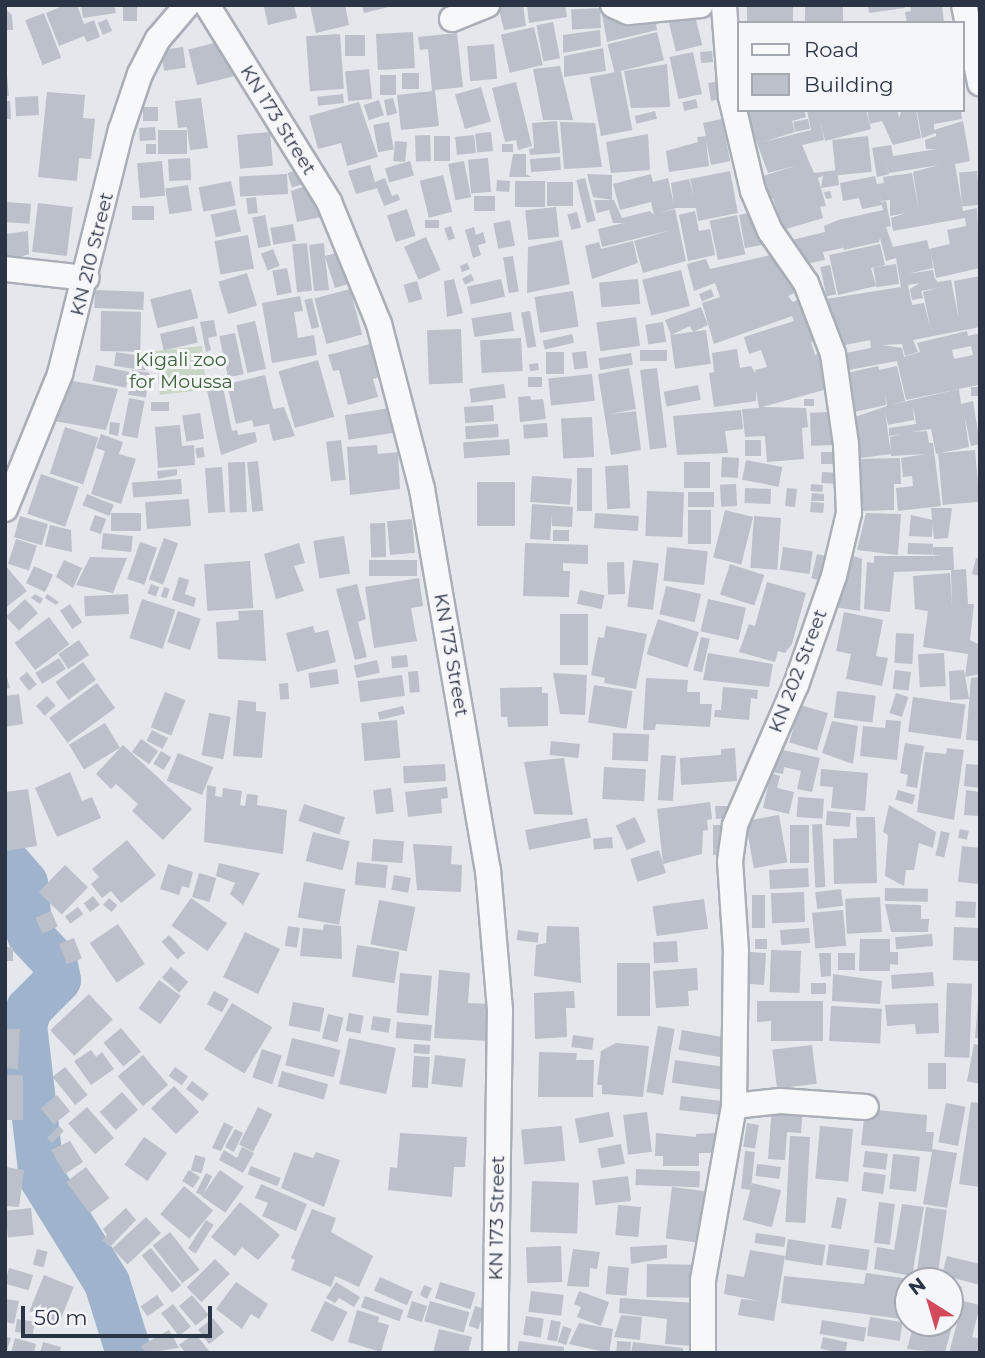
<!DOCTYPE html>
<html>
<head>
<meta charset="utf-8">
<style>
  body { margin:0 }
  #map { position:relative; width:985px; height:1358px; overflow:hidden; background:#e4e7ec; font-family:Montserrat,sans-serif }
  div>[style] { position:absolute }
  .green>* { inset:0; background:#c9d6c5; transform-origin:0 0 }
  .river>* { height:46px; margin:-23px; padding:0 23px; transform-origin:23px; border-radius:23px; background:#9fb4cc }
  .building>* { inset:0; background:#bbc0ca; transform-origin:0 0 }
  .roads { filter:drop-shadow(2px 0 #a9aeb7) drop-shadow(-2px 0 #a9aeb7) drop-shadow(0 2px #a9aeb7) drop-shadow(0 -2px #a9aeb7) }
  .street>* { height:24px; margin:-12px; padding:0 12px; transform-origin:12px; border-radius:12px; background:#f7f8fa }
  span { translate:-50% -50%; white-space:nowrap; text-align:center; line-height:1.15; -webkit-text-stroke:6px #f4f6f9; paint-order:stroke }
  .street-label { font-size:19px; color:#2b3445 }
  .park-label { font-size:19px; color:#3f6138 }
  .frame { position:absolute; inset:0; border:7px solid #2b3445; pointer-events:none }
  .legend { position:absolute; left:737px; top:21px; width:228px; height:91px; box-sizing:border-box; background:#f4f6f9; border:2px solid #a4a8b1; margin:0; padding:9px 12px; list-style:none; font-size:21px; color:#2b3445 }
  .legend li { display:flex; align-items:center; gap:14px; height:35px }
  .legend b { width:35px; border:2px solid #a4a8b1 }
  .north { position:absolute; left:894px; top:1267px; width:70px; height:70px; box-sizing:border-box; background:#f4f6f9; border:2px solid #a4a8b1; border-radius:50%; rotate:323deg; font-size:19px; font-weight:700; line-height:28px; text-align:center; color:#2b3445 }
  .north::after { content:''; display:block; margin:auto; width:24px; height:32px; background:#d1495b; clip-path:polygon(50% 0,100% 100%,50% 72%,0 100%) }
  .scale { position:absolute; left:21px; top:1306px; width:191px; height:32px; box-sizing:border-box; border:4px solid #2b3445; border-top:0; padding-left:9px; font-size:21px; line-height:24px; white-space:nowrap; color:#2b3445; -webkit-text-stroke:5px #f4f6f9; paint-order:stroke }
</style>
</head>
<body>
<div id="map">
  <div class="green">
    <i style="left:202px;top:346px;width:44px;height:47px;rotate:84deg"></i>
  </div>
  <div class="river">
    <i style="left:5px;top:860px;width:30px;rotate:49deg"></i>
    <i style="left:25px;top:883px;width:52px;rotate:84.5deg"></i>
    <i style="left:30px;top:935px;width:35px;rotate:47deg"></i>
    <i style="left:54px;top:961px;width:19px;rotate:78deg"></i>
    <i style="left:58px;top:980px;width:41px;rotate:135deg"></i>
    <i style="left:29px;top:1009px;width:17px;rotate:107deg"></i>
    <i style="left:24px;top:1025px;width:154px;rotate:83.3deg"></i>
    <i style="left:42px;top:1178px;width:123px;rotate:58.2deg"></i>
    <i style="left:107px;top:1283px;width:73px;rotate:72.6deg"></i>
  </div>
  <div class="building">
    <i style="clip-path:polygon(65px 5px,77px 5px,84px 24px,94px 20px,100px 37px,87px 42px,84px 36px,59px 46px,46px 13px)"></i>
    <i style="clip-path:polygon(81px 5px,114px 5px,116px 13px,83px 18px)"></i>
    <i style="left:123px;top:5px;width:14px;height:16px"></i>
    <i style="clip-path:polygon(272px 5px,294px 5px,297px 18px,268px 25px,264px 7px)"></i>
    <i style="clip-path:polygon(310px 5px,345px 5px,349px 25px,316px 33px)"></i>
    <i style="clip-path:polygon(362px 5px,393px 5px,393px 6px,364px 13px)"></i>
    <i style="clip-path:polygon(523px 5px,526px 26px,504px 30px,498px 6px)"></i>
    <i style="clip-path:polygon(527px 5px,565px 5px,567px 17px,529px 23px)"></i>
    <i style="left:747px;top:5px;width:46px;height:18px"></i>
    <i style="left:805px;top:5px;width:38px;height:18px"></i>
    <i style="clip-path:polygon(868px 5px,904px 5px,905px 8px,869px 13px)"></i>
    <i style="clip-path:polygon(910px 5px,942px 5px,944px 23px,907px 23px,905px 12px,911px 11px)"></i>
    <i style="left:600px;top:8px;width:20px;height:29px;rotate:87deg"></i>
    <i style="clip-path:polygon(5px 9px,12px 15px,13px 30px,5px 30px)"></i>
    <i style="left:694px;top:12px;width:34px;height:27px;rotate:76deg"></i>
    <i style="left:44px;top:13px;width:48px;height:20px;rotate:69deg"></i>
    <i style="clip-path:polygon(602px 14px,655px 15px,657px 30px,607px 42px)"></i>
    <i style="left:107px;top:19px;width:13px;height:10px;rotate:67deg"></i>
    <i style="left:553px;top:22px;width:37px;height:17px;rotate:79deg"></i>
    <i style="left:534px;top:27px;width:39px;height:34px;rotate:77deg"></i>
    <i style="clip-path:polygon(600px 30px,601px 46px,563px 53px,563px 35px)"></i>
    <i style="left:413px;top:32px;width:36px;height:37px;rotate:87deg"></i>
    <i style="left:657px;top:32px;width:29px;height:51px;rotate:76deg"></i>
    <i style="clip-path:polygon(457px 33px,463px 87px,435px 90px,439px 126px,401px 130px,397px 95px,432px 91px,428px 49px,420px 50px,418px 37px)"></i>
    <i style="left:340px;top:34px;width:55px;height:34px;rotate:86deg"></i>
    <i style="left:365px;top:35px;width:21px;height:20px;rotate:90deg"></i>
    <i style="left:226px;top:40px;width:37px;height:39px;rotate:76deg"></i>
    <i style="left:494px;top:44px;width:35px;height:27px;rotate:85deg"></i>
    <i style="left:183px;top:47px;width:21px;height:22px;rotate:82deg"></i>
    <i style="clip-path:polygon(603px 48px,606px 71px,564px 77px,564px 56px)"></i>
    <i style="left:712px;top:51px;width:11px;height:12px;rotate:85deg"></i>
    <i style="left:693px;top:52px;width:43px;height:24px;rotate:78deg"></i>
    <i style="clip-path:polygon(5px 55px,9px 96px,5px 96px)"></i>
    <i style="clip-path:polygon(667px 64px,670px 107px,631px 108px,624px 71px)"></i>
    <i style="clip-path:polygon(560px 66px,573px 120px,543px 120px,533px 69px)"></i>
    <i style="left:369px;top:69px;width:30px;height:24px;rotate:84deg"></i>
    <i style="left:621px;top:71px;width:60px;height:32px;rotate:79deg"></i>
    <i style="left:402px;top:73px;width:17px;height:16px"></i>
    <i style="left:380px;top:75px;width:16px;height:20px"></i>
    <i style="left:721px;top:81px;width:18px;height:13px;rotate:81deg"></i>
    <i style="clip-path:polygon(516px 82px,532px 146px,518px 150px,516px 140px,505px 142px,492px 88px)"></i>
    <i style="left:481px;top:87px;width:36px;height:27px;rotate:74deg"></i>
    <i style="clip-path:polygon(47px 92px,85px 95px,83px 118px,95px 119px,91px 159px,79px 158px,77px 181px,38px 177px)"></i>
    <i style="left:343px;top:94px;width:9px;height:26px;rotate:84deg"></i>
    <i style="left:38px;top:96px;width:19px;height:23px;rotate:87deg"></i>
    <i style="clip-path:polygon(201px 98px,208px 148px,190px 150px,187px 127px,178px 128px,175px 101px)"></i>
    <i style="clip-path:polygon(393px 98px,397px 113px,387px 116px,384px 100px)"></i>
    <i style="left:696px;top:99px;width:9px;height:14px;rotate:77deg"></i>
    <i style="left:379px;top:100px;width:16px;height:16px;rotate:72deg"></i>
    <i style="clip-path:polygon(5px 101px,10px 101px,11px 119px,5px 119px)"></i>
    <i style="clip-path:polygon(359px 102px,378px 157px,347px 166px,341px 143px,318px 149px,309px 116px)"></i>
    <i style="left:143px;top:107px;width:15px;height:14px"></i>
    <i style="clip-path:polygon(745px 110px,804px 110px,806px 117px,792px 121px,795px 132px,763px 142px,811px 130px,807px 110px,866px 110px,871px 129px,825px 141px,820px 120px,824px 140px,802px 145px,814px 173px,837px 170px,839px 185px,821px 188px,823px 176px,818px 178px,826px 206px,820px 207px,823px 218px,783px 230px,773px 198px,767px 200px,760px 177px,798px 165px,768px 173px)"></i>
    <i style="clip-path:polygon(867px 110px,897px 110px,899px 118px,901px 112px,916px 110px,921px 138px,893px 145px,882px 121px,870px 124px)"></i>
    <i style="clip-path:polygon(evenodd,961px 110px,962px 119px,934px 124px,934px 130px,963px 121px,970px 161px,955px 164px,963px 211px,977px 208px,980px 268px,936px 278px,931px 254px,933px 268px,907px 274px,933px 270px,935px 279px,938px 282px,951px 280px,959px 320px,954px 281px,980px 276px,980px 327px,913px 340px,918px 352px,905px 356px,902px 344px,882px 345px,902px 348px,904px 357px,920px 352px,917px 343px,967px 331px,968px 336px,980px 333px,980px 380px,978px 385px,906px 400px,897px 361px,843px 371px,840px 354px,871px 348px,870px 340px,835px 347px,826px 299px,901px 287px,896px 258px,886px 261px,880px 238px,879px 242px,844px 250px,841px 241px,843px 248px,823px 252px,825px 260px,805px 264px,803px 255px,792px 258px,788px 241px,825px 232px,824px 226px,838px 220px,883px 210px,882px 205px,862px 209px,859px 198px,843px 201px,840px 183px,875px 176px,877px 184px,884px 183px,883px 177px,912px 173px,919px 212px,913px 172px,939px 165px,889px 173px,886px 161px,889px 174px,877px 177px,872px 148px,891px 145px,893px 156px,937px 149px,926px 149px,925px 140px,936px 136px,936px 133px,922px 138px,917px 112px,961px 110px,879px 190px,881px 201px,890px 200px,890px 216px,906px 213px,891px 218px,893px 231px,965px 218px,966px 226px,947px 230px,950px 244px,929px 249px,927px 240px,893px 247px,886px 227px,891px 226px,886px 201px,881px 202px,879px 190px,961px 110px,920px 283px,910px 289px,912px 300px,923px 298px,921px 291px,938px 288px,923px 292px,931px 330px,924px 303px,912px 305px,908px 285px,920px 283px,961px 110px,971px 346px,973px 355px,954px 359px,952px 350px,971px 346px)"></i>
    <i style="left:655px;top:111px;width:8px;height:21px;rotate:76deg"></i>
    <i style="clip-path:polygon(722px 119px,730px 161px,711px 165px,706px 140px,709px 166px,669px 172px,666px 151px,698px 142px,697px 137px,706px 136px,703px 123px)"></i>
    <i style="left:808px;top:119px;width:10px;height:15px;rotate:79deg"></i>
    <i style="clip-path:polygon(557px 121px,560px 153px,530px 155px,529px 149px,534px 148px,532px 123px)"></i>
    <i style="left:389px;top:122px;width:28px;height:16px;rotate:80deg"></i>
    <i style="clip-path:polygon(560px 122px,595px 123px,602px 167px,564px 169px)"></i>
    <i style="left:155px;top:127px;width:13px;height:16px;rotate:86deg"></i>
    <i style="left:187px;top:130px;width:24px;height:29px;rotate:90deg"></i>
    <i style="left:270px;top:132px;width:34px;height:33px;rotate:85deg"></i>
    <i style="left:491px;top:132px;width:19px;height:16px;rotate:84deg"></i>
    <i style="clip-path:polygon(648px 134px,650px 170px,611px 173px,606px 142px)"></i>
    <i style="left:430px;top:135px;width:26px;height:15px;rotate:88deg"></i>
    <i style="left:474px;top:135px;width:18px;height:19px;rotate:84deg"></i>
    <i style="left:434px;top:136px;width:16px;height:25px"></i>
    <i style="left:868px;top:136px;width:36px;height:36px;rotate:84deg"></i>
    <i style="left:395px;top:141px;width:12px;height:20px;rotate:5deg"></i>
    <i style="left:146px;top:144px;width:10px;height:10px"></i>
    <i style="left:502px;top:144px;width:11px;height:8px"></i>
    <i style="clip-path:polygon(513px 154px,526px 154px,526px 174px,531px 177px,509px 177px)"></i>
    <i style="left:560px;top:157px;width:13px;height:30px;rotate:86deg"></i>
    <i style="left:190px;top:158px;width:22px;height:22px;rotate:87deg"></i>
    <i style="left:488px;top:158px;width:34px;height:20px;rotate:85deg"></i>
    <i style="left:162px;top:161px;width:35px;height:25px;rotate:85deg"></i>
    <i style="left:410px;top:161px;width:15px;height:26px;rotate:74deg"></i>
    <i style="left:464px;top:161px;width:37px;height:16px;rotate:79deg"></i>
    <i style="clip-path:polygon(370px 165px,375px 182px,385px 178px,392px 196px,398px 194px,400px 200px,384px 206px,377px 188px,356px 194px,348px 171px)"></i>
    <i style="left:305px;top:168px;width:15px;height:18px;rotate:74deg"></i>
    <i style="clip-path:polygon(730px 171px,738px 213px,698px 221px,696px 208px,676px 208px,658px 213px,675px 209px,686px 261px,643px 273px,634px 241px,671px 230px,602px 247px,598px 229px,624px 223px,613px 223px,609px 210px,597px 213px,594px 200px,614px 200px,622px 218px,650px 211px,654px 215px,651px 202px,620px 210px,613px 184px,651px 174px,653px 182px,668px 178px,674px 205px,671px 183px,689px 179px,694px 197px,690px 179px)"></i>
    <i style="left:977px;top:171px;width:34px;height:18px;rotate:85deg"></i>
    <i style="left:287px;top:174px;width:20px;height:48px;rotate:87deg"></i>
    <i style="clip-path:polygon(587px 174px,612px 175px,612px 200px,593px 197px)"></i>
    <i style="left:443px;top:175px;width:38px;height:24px;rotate:76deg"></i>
    <i style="left:585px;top:178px;width:44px;height:9px;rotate:76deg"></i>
    <i style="left:497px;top:180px;width:13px;height:11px;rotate:4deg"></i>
    <i style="left:231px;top:181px;width:25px;height:33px;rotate:79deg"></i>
    <i style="left:515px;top:181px;width:30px;height:26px"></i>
    <i style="left:573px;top:182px;width:24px;height:26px;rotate:90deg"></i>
    <i style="left:188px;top:185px;width:26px;height:23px;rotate:81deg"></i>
    <i style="clip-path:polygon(309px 185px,326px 216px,297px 222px,291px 191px)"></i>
    <i style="clip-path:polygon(830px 191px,832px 198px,826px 199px,824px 192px)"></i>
    <i style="left:495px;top:196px;width:15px;height:21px;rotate:90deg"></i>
    <i style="left:256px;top:197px;width:16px;height:10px;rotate:83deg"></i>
    <i style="left:5px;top:202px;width:26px;height:20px;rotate:4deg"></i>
    <i style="left:38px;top:203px;width:35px;height:49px;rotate:7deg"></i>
    <i style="left:132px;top:206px;width:22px;height:14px"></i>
    <i style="left:556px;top:207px;width:30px;height:31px;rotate:84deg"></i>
    <i style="left:236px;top:209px;width:23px;height:26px;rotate:77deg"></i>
    <i style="left:407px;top:209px;width:28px;height:21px;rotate:72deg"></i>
    <i style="clip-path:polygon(695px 211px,699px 231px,710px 229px,715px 255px,688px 261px,679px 215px)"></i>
    <i style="left:577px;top:212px;width:16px;height:10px;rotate:75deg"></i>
    <i style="clip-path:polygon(748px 213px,762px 245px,745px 248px,739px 215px)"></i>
    <i style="left:265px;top:215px;width:31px;height:13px;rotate:79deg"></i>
    <i style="left:737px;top:215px;width:40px;height:28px;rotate:78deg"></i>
    <i style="left:439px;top:220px;width:8px;height:14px;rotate:90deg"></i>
    <i style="left:510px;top:220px;width:26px;height:17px;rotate:79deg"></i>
    <i style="left:293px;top:224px;width:17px;height:23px;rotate:80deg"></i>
    <i style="left:451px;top:226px;width:13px;height:7px;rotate:72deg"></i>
    <i style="clip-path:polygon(474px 227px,476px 235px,483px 232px,486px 243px,478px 245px,481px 255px,473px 258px,465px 230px)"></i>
    <i style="clip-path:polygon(28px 231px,29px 254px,5px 262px,5px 234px)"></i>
    <i style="left:248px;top:235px;width:34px;height:34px;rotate:80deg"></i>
    <i style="left:426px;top:237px;width:36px;height:24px;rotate:66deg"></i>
    <i style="clip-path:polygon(562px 240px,570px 284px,527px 293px,528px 247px)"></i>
    <i style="clip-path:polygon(633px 241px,638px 263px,592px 279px,585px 246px,599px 242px,601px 249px)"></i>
    <i style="left:307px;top:243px;width:48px;height:15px;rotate:84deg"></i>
    <i style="clip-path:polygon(324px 243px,325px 256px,343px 251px,352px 283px,335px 288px,325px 257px,329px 290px,314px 291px,309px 245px)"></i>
    <i style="clip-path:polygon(880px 244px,885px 265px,871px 268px,876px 286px,838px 295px,829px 255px)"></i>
    <i style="left:273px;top:249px;width:18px;height:13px;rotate:68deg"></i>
    <i style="clip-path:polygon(771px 255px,773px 260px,780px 257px,800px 290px,788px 296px,793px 302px,800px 299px,817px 340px,811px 342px,815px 355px,820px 353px,831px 388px,762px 407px,806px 408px,808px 427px,802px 428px,804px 459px,767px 462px,765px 436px,745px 437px,742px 409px,759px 408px,756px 390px,756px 401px,714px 407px,709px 373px,714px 372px,712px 353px,737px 349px,740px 368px,751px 366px,756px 374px,755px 370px,767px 367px,761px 350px,749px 354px,744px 337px,794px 321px,792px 316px,714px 344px,702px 303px,720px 297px,715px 283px,694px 291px,687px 264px,706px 259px,710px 269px)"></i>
    <i style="left:513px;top:256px;width:36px;height:10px;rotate:81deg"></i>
    <i style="clip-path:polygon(467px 263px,470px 269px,462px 272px,460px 266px)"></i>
    <i style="left:896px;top:264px;width:20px;height:23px;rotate:81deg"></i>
    <i style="left:830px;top:265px;width:30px;height:10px;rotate:78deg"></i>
    <i style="left:287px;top:268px;width:25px;height:15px;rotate:79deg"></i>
    <i style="left:681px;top:270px;width:37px;height:40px;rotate:76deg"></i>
    <i style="left:247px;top:273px;width:34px;height:30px;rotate:73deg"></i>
    <i style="left:471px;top:274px;width:7px;height:10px;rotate:63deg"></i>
    <i style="clip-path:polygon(454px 279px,463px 313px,447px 317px,444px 281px)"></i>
    <i style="left:501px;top:279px;width:18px;height:35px;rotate:77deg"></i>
    <i style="left:638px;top:279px;width:25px;height:39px;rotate:85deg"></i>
    <i style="left:417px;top:281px;width:19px;height:14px;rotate:74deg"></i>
    <i style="left:191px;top:289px;width:30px;height:42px;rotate:76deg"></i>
    <i style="left:350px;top:289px;width:47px;height:37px;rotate:75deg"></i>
    <i style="left:711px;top:289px;width:8px;height:13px;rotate:67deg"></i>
    <i style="left:95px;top:290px;width:49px;height:18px;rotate:2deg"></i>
    <i style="left:573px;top:291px;width:36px;height:39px;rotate:81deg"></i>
    <i style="clip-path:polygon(300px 296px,303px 311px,294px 312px,298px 338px,314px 335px,317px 355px,272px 363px,262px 303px)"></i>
    <i style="left:312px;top:298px;width:30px;height:8px;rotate:76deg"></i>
    <i style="clip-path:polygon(701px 307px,708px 325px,693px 332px,690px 326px,671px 335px,665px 320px)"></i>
    <i style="left:101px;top:311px;width:40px;height:40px;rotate:1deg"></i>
    <i style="left:530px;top:311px;width:36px;height:9px;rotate:80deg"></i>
    <i style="left:511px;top:312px;width:19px;height:40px;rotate:81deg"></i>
    <i style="left:636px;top:317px;width:29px;height:40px;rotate:82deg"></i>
    <i style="clip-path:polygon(214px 320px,217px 336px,208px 338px,211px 350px,206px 352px,200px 322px)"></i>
    <i style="left:255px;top:321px;width:49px;height:19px;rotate:77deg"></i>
    <i style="left:663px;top:322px;width:20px;height:18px;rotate:81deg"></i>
    <i style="left:194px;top:326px;width:17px;height:35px;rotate:77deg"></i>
    <i style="left:461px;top:329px;width:54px;height:34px;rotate:88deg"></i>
    <i style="left:706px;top:330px;width:34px;height:36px;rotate:82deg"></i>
    <i style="left:235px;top:333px;width:42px;height:16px;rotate:78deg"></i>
    <i style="left:572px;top:334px;width:9px;height:30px;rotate:77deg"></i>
    <i style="left:521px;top:338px;width:33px;height:41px;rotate:87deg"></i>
    <i style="clip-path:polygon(374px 343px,383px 376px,373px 379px,378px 397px,348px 405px,339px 370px,333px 371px,328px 355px)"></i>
    <i style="left:667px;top:350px;width:11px;height:27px;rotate:90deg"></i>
    <i style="left:586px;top:351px;width:17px;height:14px;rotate:83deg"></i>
    <i style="left:116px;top:352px;width:32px;height:14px;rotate:9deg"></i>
    <i style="left:564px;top:352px;width:22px;height:18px;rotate:90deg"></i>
    <i style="left:631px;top:353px;width:12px;height:33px;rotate:81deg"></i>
    <i style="left:318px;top:360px;width:59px;height:41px;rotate:74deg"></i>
    <i style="left:538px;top:363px;width:7px;height:9px;rotate:82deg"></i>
    <i style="left:96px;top:365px;width:34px;height:16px;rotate:12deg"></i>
    <i style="clip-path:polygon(878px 366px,879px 370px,897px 366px,905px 401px,890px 405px,959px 389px,961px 404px,973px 401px,980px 444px,971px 446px,964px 414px,969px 447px,936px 454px,931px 429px,911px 432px,927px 431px,929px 443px,933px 443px,941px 506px,898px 511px,896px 488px,913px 486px,912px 476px,903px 477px,901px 458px,926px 454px,891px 456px,890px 437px,901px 434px,889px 436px,889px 428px,916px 424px,913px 405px,914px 420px,888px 425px,885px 412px,891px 454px,861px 458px,855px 417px,887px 406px,885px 394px,886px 405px,854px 412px,847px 373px)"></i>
    <i style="clip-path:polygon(629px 368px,636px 409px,611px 414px,636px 411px,641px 450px,611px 455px,598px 374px)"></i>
    <i style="left:657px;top:368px;width:80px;height:17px;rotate:83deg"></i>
    <i style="left:132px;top:370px;width:18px;height:25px;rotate:9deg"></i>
    <i style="left:592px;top:374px;width:27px;height:44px;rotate:84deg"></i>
    <i style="clip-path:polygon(265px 375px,273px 409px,284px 407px,295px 436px,273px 441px,269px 424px,254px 427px,252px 420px,236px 424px,227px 384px)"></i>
    <i style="left:528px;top:377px;width:14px;height:10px"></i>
    <i style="clip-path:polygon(73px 381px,118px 389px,106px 430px,54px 421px)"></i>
    <i style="left:504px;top:384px;width:14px;height:35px;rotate:82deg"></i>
    <i style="left:698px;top:385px;width:15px;height:35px;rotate:79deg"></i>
    <i style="clip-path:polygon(223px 387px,232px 431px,237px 430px,238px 435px,255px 432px,257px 442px,221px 455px,207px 390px)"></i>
    <i style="left:980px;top:387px;width:9px;height:9px;rotate:90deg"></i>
    <i style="clip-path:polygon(530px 396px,531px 400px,543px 399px,546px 419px,520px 422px,518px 397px)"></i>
    <i style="left:129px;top:398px;width:16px;height:38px;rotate:11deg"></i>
    <i style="left:814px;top:399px;width:7px;height:10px;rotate:90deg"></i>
    <i style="left:151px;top:402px;width:18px;height:9px"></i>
    <i style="left:493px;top:405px;width:16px;height:29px;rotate:86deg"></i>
    <i style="left:396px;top:407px;width:25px;height:52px;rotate:81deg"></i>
    <i style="clip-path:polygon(741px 410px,743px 429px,725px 431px,728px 453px,677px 455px,673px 416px)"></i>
    <i style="left:831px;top:412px;width:33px;height:21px;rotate:88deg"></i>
    <i style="left:200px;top:413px;width:26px;height:18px;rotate:81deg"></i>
    <i style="left:592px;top:417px;width:40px;height:31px;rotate:87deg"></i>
    <i style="clip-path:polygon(110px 422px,120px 423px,118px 436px,109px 434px)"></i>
    <i style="left:547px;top:423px;width:14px;height:24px;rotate:86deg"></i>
    <i style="left:498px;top:424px;width:13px;height:33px;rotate:86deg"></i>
    <i style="clip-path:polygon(180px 425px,182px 446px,194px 445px,195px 465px,158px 468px,155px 427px)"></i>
    <i style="left:65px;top:427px;width:35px;height:49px;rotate:18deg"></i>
    <i style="clip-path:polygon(101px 434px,123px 442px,119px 454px,136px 459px,121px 504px,91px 494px,105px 451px,96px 448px)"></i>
    <i style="left:509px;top:439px;width:16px;height:46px;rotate:86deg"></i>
    <i style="left:341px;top:440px;width:40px;height:15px;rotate:83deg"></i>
    <i style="left:745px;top:440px;width:16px;height:16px"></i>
    <i style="clip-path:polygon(377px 445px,378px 454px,398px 452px,400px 489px,350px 495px,347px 447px)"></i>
    <i style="left:203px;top:447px;width:10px;height:8px;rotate:79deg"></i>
    <i style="left:975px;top:450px;width:52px;height:37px;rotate:85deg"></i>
    <i style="left:821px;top:452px;width:17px;height:12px"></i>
    <i style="left:722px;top:457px;width:17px;height:20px;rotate:3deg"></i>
    <i style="clip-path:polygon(900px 458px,901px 484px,894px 484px,894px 510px,861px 511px,860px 459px)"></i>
    <i style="left:746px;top:460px;width:37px;height:20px;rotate:11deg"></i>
    <i style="left:258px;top:461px;width:50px;height:11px;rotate:84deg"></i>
    <i style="left:245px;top:462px;width:50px;height:17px;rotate:88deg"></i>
    <i style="left:710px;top:462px;width:26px;height:26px;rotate:90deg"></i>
    <i style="left:628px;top:465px;width:43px;height:23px;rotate:87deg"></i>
    <i style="left:222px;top:467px;width:45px;height:17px;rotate:86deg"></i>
    <i style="left:577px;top:468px;width:15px;height:43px"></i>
    <i style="clip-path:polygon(177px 469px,177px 475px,158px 479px,157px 471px)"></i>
    <i style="left:822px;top:472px;width:17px;height:11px;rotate:3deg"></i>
    <i style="left:41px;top:474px;width:40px;height:42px;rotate:19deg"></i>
    <i style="left:532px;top:476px;width:40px;height:26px;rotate:4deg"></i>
    <i style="left:181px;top:479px;width:15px;height:49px;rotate:86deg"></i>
    <i style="left:477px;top:482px;width:38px;height:44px"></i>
    <i style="left:736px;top:484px;width:22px;height:16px;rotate:87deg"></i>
    <i style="left:811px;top:484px;width:12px;height:7px;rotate:5deg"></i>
    <i style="left:745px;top:488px;width:26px;height:15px;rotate:2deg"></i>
    <i style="left:787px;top:488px;width:10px;height:18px;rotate:6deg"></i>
    <i style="left:647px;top:491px;width:37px;height:45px;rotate:2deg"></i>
    <i style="left:688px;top:492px;width:26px;height:15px"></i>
    <i style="clip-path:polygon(812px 493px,824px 494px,824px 501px,811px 501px)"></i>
    <i style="left:87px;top:494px;width:29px;height:12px;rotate:22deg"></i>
    <i style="left:189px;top:499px;width:27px;height:44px;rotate:86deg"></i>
    <i style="left:811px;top:502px;width:13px;height:10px;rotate:4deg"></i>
    <i style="clip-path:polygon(532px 504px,573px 507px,572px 527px,552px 526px,552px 514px,550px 540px,530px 539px)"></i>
    <i style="clip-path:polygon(931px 508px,952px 508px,948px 538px,934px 539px)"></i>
    <i style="left:688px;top:510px;width:23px;height:34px"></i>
    <i style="left:725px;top:510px;width:29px;height:49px;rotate:14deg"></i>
    <i style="left:141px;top:513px;width:18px;height:30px;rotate:90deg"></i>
    <i style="left:595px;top:513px;width:44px;height:15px;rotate:4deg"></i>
    <i style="clip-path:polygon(866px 513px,901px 514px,898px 555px,857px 550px)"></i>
    <i style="left:95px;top:515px;width:12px;height:16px;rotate:20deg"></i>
    <i style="clip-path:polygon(911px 515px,933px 520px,932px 537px,909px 536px)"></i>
    <i style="left:20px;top:516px;width:29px;height:22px;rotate:16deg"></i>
    <i style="left:754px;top:516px;width:27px;height:52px;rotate:4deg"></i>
    <i style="left:412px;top:519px;width:34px;height:25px;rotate:85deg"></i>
    <i style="left:385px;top:523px;width:34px;height:15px;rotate:88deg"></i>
    <i style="clip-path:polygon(50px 525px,71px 530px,72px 552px,45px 546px)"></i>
    <i style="left:553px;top:530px;width:16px;height:11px"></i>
    <i style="left:103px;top:533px;width:30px;height:16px;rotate:6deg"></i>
    <i style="left:344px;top:536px;width:38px;height:31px;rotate:81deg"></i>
    <i style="left:164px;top:538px;width:15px;height:44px;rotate:20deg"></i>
    <i style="left:16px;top:539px;width:22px;height:26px;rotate:18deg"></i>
    <i style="left:140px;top:542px;width:18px;height:39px;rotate:19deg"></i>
    <i style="clip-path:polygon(299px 543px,305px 563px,294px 566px,304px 591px,276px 599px,264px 554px)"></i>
    <i style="clip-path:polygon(525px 543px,588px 545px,588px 564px,563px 563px,563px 571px,570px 571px,569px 597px,523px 596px)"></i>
    <i style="left:908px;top:543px;width:25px;height:11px;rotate:2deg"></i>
    <i style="left:667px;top:547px;width:41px;height:34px;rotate:6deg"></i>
    <i style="left:783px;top:547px;width:30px;height:23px;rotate:8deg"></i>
    <i style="clip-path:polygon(933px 547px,953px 547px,954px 570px,966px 569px,968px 604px,974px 604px,970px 640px,980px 645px,980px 674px,965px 677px,968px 654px,923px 647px,928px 611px,915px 609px,913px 576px,950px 573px,952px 607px,951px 570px,894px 572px,890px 612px,864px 609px,867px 562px,874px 563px,874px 556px,943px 556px,933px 555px)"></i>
    <i style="left:817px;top:554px;width:9px;height:25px;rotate:13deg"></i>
    <i style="clip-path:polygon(848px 554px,862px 559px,860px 611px,834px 607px)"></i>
    <i style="clip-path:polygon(90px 557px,127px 558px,113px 593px,76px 585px)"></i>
    <i style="clip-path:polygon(976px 558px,980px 559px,980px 576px,972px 574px)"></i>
    <i style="clip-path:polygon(64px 560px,82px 568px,73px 588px,56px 577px)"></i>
    <i style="left:417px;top:560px;width:16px;height:48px;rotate:90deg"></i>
    <i style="left:633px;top:560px;width:26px;height:47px;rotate:7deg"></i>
    <i style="left:250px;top:561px;width:47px;height:46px;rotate:86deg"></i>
    <i style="left:624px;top:562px;width:32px;height:17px;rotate:88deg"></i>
    <i style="left:730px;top:564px;width:36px;height:32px;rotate:18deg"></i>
    <i style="clip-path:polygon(5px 565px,27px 591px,5px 608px)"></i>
    <i style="left:34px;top:566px;width:21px;height:19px;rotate:25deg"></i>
    <i style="clip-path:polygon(179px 577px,189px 580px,185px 594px,196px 598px,194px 607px,172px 600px)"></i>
    <i style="clip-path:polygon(419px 578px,423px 606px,411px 608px,417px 641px,374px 648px,365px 587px)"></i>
    <i style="clip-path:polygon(767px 582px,806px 593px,792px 644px,785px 653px,778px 651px,775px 662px,739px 652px,749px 624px,755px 626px)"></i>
    <i style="left:151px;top:584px;width:9px;height:10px;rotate:21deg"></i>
    <i style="clip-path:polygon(357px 584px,366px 619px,358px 622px,367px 657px,355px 660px,336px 589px)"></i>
    <i style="left:666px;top:586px;width:36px;height:29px;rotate:13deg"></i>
    <i style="left:164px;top:587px;width:6px;height:10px;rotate:18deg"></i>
    <i style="left:580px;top:590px;width:25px;height:14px;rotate:12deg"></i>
    <i style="clip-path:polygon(35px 594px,43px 599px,40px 604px,31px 598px)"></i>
    <i style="clip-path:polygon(47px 594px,59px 602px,56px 605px,45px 598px)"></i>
    <i style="left:128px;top:594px;width:20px;height:44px;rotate:87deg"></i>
    <i style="left:25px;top:599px;width:19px;height:26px;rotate:47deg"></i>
    <i style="left:142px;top:599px;width:35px;height:41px;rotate:18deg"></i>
    <i style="left:708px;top:599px;width:39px;height:33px;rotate:13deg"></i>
    <i style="left:70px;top:604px;width:22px;height:12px;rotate:56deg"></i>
    <i style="clip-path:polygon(263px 610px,266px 661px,218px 659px,216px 622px,239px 620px,238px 611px)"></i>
    <i style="left:178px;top:611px;width:24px;height:33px;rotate:19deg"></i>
    <i style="clip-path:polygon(844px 612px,883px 620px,876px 656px,888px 658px,882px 686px,846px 679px,851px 654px,836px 651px)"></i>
    <i style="left:588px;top:614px;width:51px;height:28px;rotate:90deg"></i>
    <i style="left:49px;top:617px;width:34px;height:43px;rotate:53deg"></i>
    <i style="left:658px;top:619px;width:43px;height:37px;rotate:18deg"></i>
    <i style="clip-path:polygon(313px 626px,315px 633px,328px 630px,336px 662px,297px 672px,286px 633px)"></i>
    <i style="clip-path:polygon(606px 626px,647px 634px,636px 689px,604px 683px,605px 678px,591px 675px,598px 637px,604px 638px)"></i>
    <i style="left:896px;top:633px;width:18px;height:30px;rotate:3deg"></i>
    <i style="left:701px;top:637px;width:9px;height:34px;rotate:13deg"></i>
    <i style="left:79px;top:640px;width:18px;height:25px;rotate:56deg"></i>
    <i style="clip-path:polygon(708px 653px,773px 664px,769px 687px,703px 680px)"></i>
    <i style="left:944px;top:653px;width:33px;height:26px;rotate:87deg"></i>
    <i style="left:407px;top:655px;width:12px;height:16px;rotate:85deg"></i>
    <i style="left:59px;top:658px;width:13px;height:28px;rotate:58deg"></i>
    <i style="left:377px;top:660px;width:13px;height:24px;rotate:77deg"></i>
    <i style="left:83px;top:662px;width:22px;height:34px;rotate:54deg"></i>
    <i style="left:337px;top:669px;width:15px;height:29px;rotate:82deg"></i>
    <i style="left:895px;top:670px;width:16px;height:19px;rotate:7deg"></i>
    <i style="clip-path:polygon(964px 670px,969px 699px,950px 700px,949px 671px)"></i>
    <i style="clip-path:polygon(5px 671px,10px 688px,5px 689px)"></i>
    <i style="left:418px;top:671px;width:21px;height:10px;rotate:85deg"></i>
    <i style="left:27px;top:672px;width:16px;height:10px;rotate:52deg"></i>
    <i style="clip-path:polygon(553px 673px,587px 675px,585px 715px,560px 714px)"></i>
    <i style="left:402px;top:675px;width:21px;height:45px;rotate:82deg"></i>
    <i style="clip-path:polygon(980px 677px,980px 741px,966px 740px,971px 678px)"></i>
    <i style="clip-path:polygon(646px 678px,688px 680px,687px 692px,700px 692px,700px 704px,712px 704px,710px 727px,656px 724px,655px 730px,643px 730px)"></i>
    <i style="left:97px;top:683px;width:31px;height:59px;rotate:54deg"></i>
    <i style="left:288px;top:683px;width:16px;height:9px;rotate:86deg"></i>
    <i style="left:594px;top:685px;width:39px;height:38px;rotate:9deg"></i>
    <i style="clip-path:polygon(542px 687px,542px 693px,548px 693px,548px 726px,508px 727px,507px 717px,501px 717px,500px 688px)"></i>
    <i style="clip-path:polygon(723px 687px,758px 690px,757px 699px,751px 698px,749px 720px,714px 717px,715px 710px,721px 710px)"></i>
    <i style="left:837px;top:691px;width:39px;height:27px;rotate:7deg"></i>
    <i style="left:165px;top:692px;width:22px;height:38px;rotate:22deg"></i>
    <i style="left:896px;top:693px;width:13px;height:21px;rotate:18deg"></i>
    <i style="clip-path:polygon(19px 694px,23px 724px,5px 727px,5px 696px)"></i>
    <i style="left:47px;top:696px;width:13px;height:15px;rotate:48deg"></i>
    <i style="left:913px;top:697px;width:53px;height:35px;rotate:8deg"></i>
    <i style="clip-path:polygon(238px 700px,256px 702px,256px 711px,266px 712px,262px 758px,233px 756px)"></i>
    <i style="left:800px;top:705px;width:29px;height:39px;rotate:16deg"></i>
    <i style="left:403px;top:706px;width:8px;height:26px;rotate:76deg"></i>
    <i style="left:209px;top:713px;width:22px;height:43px;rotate:10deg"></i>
    <i style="left:397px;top:720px;width:38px;height:36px;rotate:85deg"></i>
    <i style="clip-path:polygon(886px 720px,901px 721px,897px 760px,860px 756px,863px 726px,885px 728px)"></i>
    <i style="clip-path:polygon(832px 721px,858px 726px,853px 764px,822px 753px)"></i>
    <i style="left:105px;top:723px;width:29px;height:42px;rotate:59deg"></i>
    <i style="left:152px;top:730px;width:18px;height:12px;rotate:27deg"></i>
    <i style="left:613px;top:733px;width:36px;height:27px;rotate:2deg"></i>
    <i style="left:141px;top:739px;width:21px;height:16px;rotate:35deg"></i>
    <i style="left:551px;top:741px;width:29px;height:14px;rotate:6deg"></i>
    <i style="clip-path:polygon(905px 743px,924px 746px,917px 788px,906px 786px,908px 775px,900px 773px)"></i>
    <i style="clip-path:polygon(123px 745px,192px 809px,163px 840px,132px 811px,138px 804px,116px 784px,111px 789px,96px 774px)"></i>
    <i style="clip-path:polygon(735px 748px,737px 781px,681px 785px,680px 758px,721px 755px,721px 749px)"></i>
    <i style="clip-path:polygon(947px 748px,964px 750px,954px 820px,917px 812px,925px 752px,946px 754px)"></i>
    <i style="clip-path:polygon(778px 749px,820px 758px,812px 792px,797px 789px,801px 771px,784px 767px,783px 774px,772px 772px)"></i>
    <i style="left:161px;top:751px;width:12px;height:15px;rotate:31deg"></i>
    <i style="left:178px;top:753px;width:38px;height:30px;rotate:22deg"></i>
    <i style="left:661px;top:755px;width:15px;height:45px;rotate:4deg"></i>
    <i style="clip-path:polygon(564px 758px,573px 815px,534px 814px,524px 762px)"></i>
    <i style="left:445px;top:764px;width:17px;height:42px;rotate:87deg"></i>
    <i style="clip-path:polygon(966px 764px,980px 765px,980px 788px,964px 786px)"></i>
    <i style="left:604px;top:767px;width:42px;height:32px;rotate:3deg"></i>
    <i style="clip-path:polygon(821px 769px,868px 773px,865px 811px,831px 808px,833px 787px,820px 786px)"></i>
    <i style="clip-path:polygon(70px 772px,82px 801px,92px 797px,101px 818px,57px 837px,35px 788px)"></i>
    <i style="clip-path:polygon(771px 773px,780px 776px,777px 788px,794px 792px,789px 814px,763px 808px)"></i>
    <i style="clip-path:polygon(207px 785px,216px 787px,215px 796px,222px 797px,223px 788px,242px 791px,240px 805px,245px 806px,247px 794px,258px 795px,257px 805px,287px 810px,283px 854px,204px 842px)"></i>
    <i style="clip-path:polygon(447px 787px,448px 798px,441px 799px,442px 813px,408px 817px,405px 792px)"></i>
    <i style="left:391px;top:788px;width:24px;height:18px;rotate:83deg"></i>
    <i style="clip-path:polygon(28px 789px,37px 846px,5px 851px,5px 792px)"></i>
    <i style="left:898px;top:790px;width:18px;height:10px;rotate:16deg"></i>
    <i style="clip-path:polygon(966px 790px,980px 792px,980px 816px,964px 815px)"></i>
    <i style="left:798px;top:797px;width:26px;height:20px;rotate:4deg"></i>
    <i style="clip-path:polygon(710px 802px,712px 819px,707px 820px,708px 830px,703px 831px,702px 854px,663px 864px,657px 809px)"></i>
    <i style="left:304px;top:804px;width:43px;height:18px;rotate:18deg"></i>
    <i style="clip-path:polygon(889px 805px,936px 832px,933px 848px,919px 843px,914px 870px,906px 870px,904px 886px,885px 876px,888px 835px,883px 832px)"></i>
    <i style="clip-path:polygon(715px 806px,728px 806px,728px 818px,716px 819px)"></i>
    <i style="left:827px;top:811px;width:24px;height:14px;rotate:5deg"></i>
    <i style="left:779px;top:815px;width:48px;height:34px;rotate:80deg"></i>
    <i style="left:635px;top:817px;width:27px;height:21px;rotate:66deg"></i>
    <i style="clip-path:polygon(856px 817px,875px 817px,877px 883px,834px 884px,833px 839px,857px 838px)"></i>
    <i style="left:587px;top:818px;width:20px;height:63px;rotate:79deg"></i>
    <i style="left:822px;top:824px;width:63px;height:10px;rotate:87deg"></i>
    <i style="left:713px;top:825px;width:11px;height:30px"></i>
    <i style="left:790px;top:825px;width:19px;height:38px"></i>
    <i style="left:960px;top:829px;width:9px;height:9px;rotate:13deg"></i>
    <i style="left:941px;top:831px;width:9px;height:25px;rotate:13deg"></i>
    <i style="left:313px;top:832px;width:38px;height:30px;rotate:14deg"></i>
    <i style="left:612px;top:837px;width:11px;height:19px;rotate:85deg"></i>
    <i style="left:373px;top:839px;width:31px;height:22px;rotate:4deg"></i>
    <i style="clip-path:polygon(127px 840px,156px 875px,121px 903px,111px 891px,102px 898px,91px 884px,99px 877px,92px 869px)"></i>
    <i style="clip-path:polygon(413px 844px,452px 846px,451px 864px,462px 865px,461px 892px,417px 890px)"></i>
    <i style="clip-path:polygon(962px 846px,980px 848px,980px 884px,958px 882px)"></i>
    <i style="left:659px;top:850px;width:24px;height:30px;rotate:73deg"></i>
    <i style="left:357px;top:862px;width:31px;height:23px;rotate:6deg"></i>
    <i style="clip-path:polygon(219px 863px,260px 873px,243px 905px,230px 894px,235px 883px,216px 876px)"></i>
    <i style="clip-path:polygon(168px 864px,193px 872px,189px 888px,182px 886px,179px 895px,160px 889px)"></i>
    <i style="left:65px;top:865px;width:32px;height:38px;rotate:44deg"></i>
    <i style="left:808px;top:868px;width:19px;height:39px;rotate:87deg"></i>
    <i style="left:199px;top:873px;width:18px;height:25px;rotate:16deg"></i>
    <i style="left:394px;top:875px;width:17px;height:15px;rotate:10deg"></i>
    <i style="left:304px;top:882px;width:42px;height:36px;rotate:10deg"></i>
    <i style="left:885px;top:888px;width:43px;height:13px;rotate:1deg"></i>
    <i style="left:841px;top:889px;width:17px;height:26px;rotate:83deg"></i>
    <i style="left:804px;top:892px;width:30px;height:33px;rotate:88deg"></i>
    <i style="left:752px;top:895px;width:13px;height:33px"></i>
    <i style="left:93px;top:896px;width:11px;height:12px;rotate:52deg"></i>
    <i style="left:880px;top:897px;width:35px;height:35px;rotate:87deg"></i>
    <i style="left:109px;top:898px;width:11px;height:9px;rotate:41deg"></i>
    <i style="left:191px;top:898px;width:44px;height:34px;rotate:35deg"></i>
    <i style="left:704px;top:899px;width:30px;height:52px;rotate:82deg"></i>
    <i style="left:379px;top:900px;width:37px;height:45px;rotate:11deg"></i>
    <i style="left:956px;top:901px;width:20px;height:16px;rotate:3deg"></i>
    <i style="clip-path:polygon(885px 904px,921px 905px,921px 919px,929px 919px,928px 932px,891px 932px)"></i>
    <i style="left:78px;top:907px;width:9px;height:16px;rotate:54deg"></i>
    <i style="left:843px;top:910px;width:36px;height:31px;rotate:85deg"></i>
    <i style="left:51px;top:911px;width:17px;height:17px;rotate:66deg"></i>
    <i style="left:118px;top:924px;width:48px;height:34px;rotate:56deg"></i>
    <i style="clip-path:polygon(324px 924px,341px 926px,342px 959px,300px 956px,303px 928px,323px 930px)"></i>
    <i style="left:288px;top:926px;width:12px;height:20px;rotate:9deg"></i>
    <i style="clip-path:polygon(547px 926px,579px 927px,581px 983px,534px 976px,536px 945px,546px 943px)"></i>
    <i style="left:954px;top:927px;width:26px;height:33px;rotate:2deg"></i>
    <i style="left:809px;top:928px;width:15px;height:29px;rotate:86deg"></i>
    <i style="left:518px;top:930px;width:21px;height:10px;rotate:8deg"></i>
    <i style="left:245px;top:932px;width:39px;height:50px;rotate:26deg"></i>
    <i style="left:932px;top:934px;width:12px;height:37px;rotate:85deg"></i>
    <i style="left:169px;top:935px;width:24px;height:10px;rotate:48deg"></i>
    <i style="left:74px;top:938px;width:22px;height:16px;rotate:69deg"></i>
    <i style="left:755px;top:939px;width:12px;height:10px"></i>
    <i style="clip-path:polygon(860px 939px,890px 939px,890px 952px,898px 952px,898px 965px,890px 964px,890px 971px,859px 971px)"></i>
    <i style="left:677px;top:941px;width:21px;height:24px;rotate:87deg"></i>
    <i style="left:357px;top:945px;width:43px;height:32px;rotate:9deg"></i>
    <i style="left:5px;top:947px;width:8px;height:14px"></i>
    <i style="left:771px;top:950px;width:30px;height:42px;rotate:2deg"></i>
    <i style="clip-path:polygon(749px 952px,766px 953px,764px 985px,750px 984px)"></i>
    <i style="clip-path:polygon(819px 953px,831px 953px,831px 976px,821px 977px)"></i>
    <i style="left:838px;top:953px;width:17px;height:17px"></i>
    <i style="left:650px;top:963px;width:53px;height:33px;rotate:90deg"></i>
    <i style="left:171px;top:967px;width:23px;height:14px;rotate:41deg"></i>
    <i style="clip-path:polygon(697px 968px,698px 990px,688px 991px,689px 1006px,656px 1008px,653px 971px)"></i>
    <i style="clip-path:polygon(439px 970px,470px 973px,468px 1003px,491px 1004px,488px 1041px,434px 1038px)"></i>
    <i style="left:933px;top:972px;width:14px;height:42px;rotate:86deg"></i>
    <i style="left:400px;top:973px;width:32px;height:40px;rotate:5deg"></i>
    <i style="clip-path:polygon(833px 974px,882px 981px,880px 1004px,832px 1001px)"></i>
    <i style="left:159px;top:980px;width:27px;height:35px;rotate:36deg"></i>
    <i style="left:811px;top:983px;width:15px;height:11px"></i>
    <i style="left:947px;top:983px;width:25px;height:74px;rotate:2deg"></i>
    <i style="left:214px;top:991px;width:17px;height:15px;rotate:28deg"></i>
    <i style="clip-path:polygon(574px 991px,575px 1008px,566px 1008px,567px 1037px,535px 1039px,534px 993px)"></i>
    <i style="left:89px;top:994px;width:35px;height:53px;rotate:47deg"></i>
    <i style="clip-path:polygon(757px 1001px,823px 1001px,823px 1041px,771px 1041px,771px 1021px,757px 1022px)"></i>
    <i style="left:293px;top:1002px;width:32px;height:24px;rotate:11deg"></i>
    <i style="left:232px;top:1003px;width:47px;height:54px;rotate:31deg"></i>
    <i style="clip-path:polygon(938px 1003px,939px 1033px,916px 1034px,915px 1024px,887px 1026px,885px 1005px)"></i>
    <i style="clip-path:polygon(978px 1003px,980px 1003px,980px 1038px,975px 1038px)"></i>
    <i style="left:831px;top:1006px;width:51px;height:35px;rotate:3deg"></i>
    <i style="left:349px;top:1013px;width:15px;height:18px;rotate:11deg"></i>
    <i style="left:328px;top:1014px;width:16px;height:25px;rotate:14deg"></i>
    <i style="left:373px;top:1016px;width:18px;height:14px;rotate:9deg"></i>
    <i style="left:397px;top:1022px;width:35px;height:16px;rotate:5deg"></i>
    <i style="left:658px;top:1026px;width:17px;height:67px;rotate:10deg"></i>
    <i style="left:121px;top:1028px;width:31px;height:23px;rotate:50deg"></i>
    <i style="clip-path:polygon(5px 1029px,20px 1029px,18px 1069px,5px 1068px)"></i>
    <i style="left:682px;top:1030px;width:45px;height:20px;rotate:10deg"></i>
    <i style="left:573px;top:1035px;width:21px;height:12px;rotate:8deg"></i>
    <i style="left:292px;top:1038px;width:50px;height:28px;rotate:14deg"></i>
    <i style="left:349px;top:1038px;width:48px;height:47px;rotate:12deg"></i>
    <i style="clip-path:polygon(616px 1043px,649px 1046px,643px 1097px,602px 1094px,602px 1085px,597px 1085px,601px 1051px)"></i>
    <i style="left:414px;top:1044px;width:16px;height:9px;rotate:4deg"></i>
    <i style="clip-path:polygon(974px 1044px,980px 1045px,980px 1084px,967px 1081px)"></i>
    <i style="left:812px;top:1045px;width:39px;height:40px;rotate:83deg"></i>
    <i style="left:262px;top:1049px;width:21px;height:30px;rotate:19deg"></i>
    <i style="clip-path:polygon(91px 1050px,96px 1057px,102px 1052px,114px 1069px,91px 1085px,74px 1061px)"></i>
    <i style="clip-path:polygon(539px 1052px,577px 1053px,576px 1060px,594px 1060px,593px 1097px,538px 1097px)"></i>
    <i style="left:143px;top:1055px;width:39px;height:33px;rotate:50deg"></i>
    <i style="left:435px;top:1055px;width:31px;height:29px;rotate:7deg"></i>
    <i style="left:414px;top:1056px;width:16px;height:31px;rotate:4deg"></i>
    <i style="left:675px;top:1060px;width:49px;height:23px;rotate:8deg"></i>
    <i style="left:928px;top:1063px;width:18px;height:26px"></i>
    <i style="left:65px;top:1067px;width:36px;height:16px;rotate:51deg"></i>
    <i style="left:175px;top:1067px;width:16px;height:11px;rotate:35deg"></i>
    <i style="left:282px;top:1071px;width:48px;height:16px;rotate:16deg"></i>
    <i style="left:5px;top:1075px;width:18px;height:45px"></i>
    <i style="left:192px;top:1081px;width:21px;height:10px;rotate:37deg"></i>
    <i style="left:174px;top:1086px;width:36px;height:32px;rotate:46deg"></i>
    <i style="left:122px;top:1092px;width:24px;height:30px;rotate:48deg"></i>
    <i style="left:57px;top:1095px;width:21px;height:21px;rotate:51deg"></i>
    <i style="left:681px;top:1096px;width:47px;height:14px;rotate:7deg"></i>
    <i style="clip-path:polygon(971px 1102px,980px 1103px,980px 1187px,959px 1184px)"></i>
    <i style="left:946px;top:1103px;width:20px;height:40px;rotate:11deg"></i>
    <i style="clip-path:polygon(772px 1105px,803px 1107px,801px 1133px,787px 1132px,785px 1160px,768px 1159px)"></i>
    <i style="left:87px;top:1107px;width:41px;height:25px;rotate:49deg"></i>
    <i style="left:258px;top:1107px;width:16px;height:42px;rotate:27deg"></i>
    <i style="clip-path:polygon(865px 1109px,927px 1115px,926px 1132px,934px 1132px,932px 1149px,957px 1153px,947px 1208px,923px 1204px,932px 1152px,861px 1145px)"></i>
    <i style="left:609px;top:1112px;width:25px;height:35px;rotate:79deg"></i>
    <i style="left:647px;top:1112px;width:40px;height:24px;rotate:83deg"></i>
    <i style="clip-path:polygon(224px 1122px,233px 1127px,221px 1151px,212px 1148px)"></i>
    <i style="left:747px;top:1123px;width:12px;height:24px;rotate:9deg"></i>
    <i style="left:59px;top:1126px;width:7px;height:17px;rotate:45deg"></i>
    <i style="left:562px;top:1126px;width:35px;height:41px;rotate:85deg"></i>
    <i style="left:820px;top:1126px;width:33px;height:53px;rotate:5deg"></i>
    <i style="clip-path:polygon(235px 1129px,243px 1133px,234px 1152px,225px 1147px)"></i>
    <i style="clip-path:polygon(400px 1133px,467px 1137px,465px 1167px,454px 1167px,452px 1197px,388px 1190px,390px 1167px,397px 1168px)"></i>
    <i style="clip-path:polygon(656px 1133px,696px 1137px,696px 1134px,717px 1133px,716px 1153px,699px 1153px,699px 1166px,663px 1166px,663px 1156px,655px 1156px)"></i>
    <i style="left:790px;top:1136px;width:20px;height:86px;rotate:3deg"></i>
    <i style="left:144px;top:1137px;width:28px;height:34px;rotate:35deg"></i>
    <i style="clip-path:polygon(70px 1141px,83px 1162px,65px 1174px,51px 1150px)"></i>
    <i style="left:621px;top:1144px;width:20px;height:24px;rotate:79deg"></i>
    <i style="clip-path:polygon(242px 1147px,254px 1153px,243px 1173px,219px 1160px,224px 1150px,237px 1158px)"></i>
    <i style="left:745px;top:1151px;width:10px;height:38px;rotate:6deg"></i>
    <i style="left:865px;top:1151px;width:23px;height:16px;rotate:7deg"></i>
    <i style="clip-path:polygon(294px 1152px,313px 1158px,316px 1152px,340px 1160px,324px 1207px,281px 1188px)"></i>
    <i style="left:893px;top:1154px;width:27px;height:35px;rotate:6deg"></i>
    <i style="left:195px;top:1155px;width:11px;height:16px;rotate:15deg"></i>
    <i style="left:757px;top:1164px;width:24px;height:12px;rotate:7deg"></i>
    <i style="left:251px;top:1166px;width:32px;height:9px;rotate:22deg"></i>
    <i style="clip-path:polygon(5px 1167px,24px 1170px,19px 1207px,5px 1206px)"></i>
    <i style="left:86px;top:1167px;width:39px;height:25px;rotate:53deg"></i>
    <i style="left:636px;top:1169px;width:64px;height:16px;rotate:2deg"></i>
    <i style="left:189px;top:1170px;width:13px;height:13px;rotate:32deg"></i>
    <i style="left:220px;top:1170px;width:29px;height:32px;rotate:35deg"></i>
    <i style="left:864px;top:1172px;width:22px;height:19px;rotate:8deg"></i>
    <i style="left:206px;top:1173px;width:7px;height:22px;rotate:27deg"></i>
    <i style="left:628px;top:1176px;width:25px;height:36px;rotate:83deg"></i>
    <i style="left:532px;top:1181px;width:47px;height:51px;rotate:2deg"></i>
    <i style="left:752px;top:1183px;width:30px;height:38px;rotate:14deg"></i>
    <i style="clip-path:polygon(261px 1184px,307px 1204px,296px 1231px,262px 1216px,268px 1203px,255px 1198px)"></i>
    <i style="left:184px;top:1186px;width:38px;height:37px;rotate:40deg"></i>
    <i style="left:672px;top:1187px;width:34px;height:52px;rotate:7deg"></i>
    <i style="left:837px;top:1197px;width:10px;height:31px;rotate:11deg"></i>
    <i style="clip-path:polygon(240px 1202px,280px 1235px,258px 1260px,242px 1247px,235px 1256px,211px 1237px)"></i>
    <i style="left:879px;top:1202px;width:16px;height:41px;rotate:7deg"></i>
    <i style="clip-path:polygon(902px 1204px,924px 1207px,912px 1276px,874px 1269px,877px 1247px,894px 1250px)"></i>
    <i style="left:618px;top:1205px;width:23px;height:30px;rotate:5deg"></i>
    <i style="left:926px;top:1207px;width:21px;height:75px;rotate:8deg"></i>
    <i style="left:31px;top:1208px;width:27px;height:26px;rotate:84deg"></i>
    <i style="clip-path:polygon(126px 1208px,136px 1220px,110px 1247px,102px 1240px,107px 1235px,103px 1229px)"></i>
    <i style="clip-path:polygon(312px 1209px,336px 1218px,331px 1232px,373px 1256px,359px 1287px,335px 1276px,331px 1287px,291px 1270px,295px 1260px,291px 1258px)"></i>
    <i style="left:146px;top:1217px;width:22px;height:46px;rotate:47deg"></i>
    <i style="left:206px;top:1220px;width:9px;height:34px;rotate:32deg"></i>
    <i style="left:170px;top:1232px;width:48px;height:22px;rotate:52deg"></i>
    <i style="left:756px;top:1233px;width:30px;height:10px;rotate:8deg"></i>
    <i style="left:788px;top:1239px;width:38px;height:21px;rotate:9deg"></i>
    <i style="left:829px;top:1244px;width:41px;height:21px;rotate:8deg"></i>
    <i style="clip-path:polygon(667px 1245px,667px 1258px,631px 1264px,630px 1247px)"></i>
    <i style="left:561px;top:1246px;width:36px;height:35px;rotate:88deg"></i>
    <i style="left:151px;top:1248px;width:48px;height:12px;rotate:51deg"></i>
    <i style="left:37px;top:1249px;width:11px;height:16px;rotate:15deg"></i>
    <i style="clip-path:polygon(573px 1249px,600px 1252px,597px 1269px,590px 1268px,589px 1287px,567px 1286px)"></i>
    <i style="clip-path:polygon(750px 1250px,785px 1256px,774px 1321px,738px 1315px,741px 1299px,760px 1301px,724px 1294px,727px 1274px,744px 1277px)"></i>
    <i style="clip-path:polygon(947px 1256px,980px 1264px,980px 1285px,942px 1275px)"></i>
    <i style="left:215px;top:1259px;width:21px;height:40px;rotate:45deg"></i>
    <i style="left:647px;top:1264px;width:49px;height:33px;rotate:1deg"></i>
    <i style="left:608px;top:1266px;width:21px;height:28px;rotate:5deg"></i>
    <i style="left:9px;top:1268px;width:25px;height:16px;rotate:16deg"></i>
    <i style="clip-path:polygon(866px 1273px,903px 1278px,902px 1319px,781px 1303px,784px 1276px,864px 1284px)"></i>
    <i style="left:44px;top:1275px;width:32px;height:39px;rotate:22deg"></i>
    <i style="left:380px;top:1277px;width:36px;height:15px;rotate:24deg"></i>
    <i style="clip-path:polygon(236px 1282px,268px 1304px,259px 1319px,251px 1314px,242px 1329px,216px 1309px)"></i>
    <i style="clip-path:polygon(336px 1282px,360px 1297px,354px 1307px,339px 1298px,335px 1303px,326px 1298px)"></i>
    <i style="left:440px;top:1282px;width:37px;height:17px;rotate:17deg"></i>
    <i style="clip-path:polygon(950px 1284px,962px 1287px,945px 1353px,907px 1349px,914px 1323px,950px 1323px)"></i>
    <i style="clip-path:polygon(424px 1285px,432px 1288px,427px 1299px,420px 1295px)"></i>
    <i style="left:531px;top:1291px;width:33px;height:21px;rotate:7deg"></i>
    <i style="clip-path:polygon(579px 1291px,609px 1302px,601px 1326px,577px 1317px,581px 1307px,574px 1304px)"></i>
    <i style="left:157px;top:1295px;width:12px;height:20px;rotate:55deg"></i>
    <i style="left:192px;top:1295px;width:26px;height:17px;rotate:50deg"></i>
    <i style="left:365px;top:1296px;width:41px;height:12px;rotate:20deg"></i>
    <i style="clip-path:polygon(620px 1298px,695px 1303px,692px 1346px,665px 1344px,667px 1319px,619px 1313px)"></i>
    <i style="clip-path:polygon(5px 1299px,19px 1301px,14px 1324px,5px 1322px)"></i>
    <i style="left:325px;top:1301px;width:25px;height:33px;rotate:26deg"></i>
    <i style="left:412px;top:1301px;width:16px;height:17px;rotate:18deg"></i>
    <i style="left:430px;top:1301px;width:41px;height:21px;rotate:16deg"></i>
    <i style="clip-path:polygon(963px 1301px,980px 1305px,972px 1337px,980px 1339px,978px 1353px,949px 1353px)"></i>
    <i style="left:173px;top:1304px;width:29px;height:15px;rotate:52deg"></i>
    <i style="left:475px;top:1306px;width:10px;height:21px;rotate:17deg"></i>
    <i style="clip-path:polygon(357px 1310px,379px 1317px,378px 1322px,389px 1325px,381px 1352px,348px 1342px)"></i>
    <i style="clip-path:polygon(621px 1315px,642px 1317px,640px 1340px,614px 1337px)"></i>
    <i style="left:526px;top:1316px;width:18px;height:19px;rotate:9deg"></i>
    <i style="left:870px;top:1317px;width:33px;height:19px;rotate:9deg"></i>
    <i style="left:213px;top:1318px;width:18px;height:19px;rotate:52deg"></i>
    <i style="left:17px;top:1319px;width:18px;height:13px;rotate:9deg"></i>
    <i style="left:551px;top:1320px;width:10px;height:20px;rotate:11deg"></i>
    <i style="left:822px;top:1320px;width:45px;height:14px;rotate:10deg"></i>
    <i style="clip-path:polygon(579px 1323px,613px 1329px,609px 1353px,569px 1344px)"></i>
    <i style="left:563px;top:1326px;width:9px;height:17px;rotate:18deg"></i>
    <i style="clip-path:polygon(439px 1329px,472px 1337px,468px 1353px,433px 1353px)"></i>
    <i style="clip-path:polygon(169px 1330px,179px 1348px,145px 1353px,141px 1346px)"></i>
    <i style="clip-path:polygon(195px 1333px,209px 1351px,206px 1353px,186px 1353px,179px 1345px)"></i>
    <i style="clip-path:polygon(5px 1336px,11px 1338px,6px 1353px,5px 1353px)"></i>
    <i style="left:823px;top:1337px;width:25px;height:12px;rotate:12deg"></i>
    <i style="clip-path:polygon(15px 1338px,36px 1344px,34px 1353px,11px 1353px)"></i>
    <i style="clip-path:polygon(519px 1341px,564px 1347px,564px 1353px,517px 1353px)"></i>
    <i style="left:617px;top:1341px;width:14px;height:12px;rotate:4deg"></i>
    <i style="clip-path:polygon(43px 1342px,61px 1347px,59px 1353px,40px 1353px)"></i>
    <i style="clip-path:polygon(633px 1342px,683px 1348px,683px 1353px,631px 1353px)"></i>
  </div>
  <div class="roads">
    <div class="street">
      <i style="left:207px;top:5px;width:232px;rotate:58.2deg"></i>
      <i style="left:329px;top:202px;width:132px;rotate:67.7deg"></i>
      <i style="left:379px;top:324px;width:171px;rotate:75.4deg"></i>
      <i style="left:422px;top:489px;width:387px;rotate:80.2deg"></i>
      <i style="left:488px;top:870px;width:141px;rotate:85.1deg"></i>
      <i style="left:500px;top:1010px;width:343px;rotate:90.8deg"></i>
      <i style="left:613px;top:5px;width:17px;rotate:25deg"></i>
      <i style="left:628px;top:12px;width:73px;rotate:-5.5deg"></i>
      <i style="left:964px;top:5px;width:80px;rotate:78.4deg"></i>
      <i style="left:452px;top:19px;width:38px;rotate:-22deg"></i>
      <i style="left:5px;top:269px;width:82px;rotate:6.3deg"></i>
      <i style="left:5px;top:509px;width:146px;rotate:-67.8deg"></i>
      <i style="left:60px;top:374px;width:252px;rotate:-76deg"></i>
      <i style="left:121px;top:130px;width:59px;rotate:-71.3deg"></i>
      <i style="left:140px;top:74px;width:39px;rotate:-63deg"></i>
      <i style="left:158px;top:39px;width:45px;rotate:-49.5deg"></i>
      <i style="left:734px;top:1106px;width:46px;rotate:-6.2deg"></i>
      <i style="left:780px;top:1101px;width:86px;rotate:4deg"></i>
      <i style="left:703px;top:1353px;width:73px;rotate:-90deg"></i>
      <i style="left:703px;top:1280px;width:177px;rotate:-79.9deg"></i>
      <i style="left:734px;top:1106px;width:155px;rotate:-89.3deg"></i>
      <i style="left:736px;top:951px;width:90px;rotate:-93.8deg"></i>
      <i style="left:730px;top:861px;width:36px;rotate:-82deg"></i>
      <i style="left:735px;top:825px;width:153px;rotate:-66.5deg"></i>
      <i style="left:796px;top:685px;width:115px;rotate:-70.8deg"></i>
      <i style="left:834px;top:576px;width:65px;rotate:-76.6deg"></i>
      <i style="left:849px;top:513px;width:69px;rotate:-92.5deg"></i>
      <i style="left:846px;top:444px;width:91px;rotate:-98.2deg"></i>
      <i style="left:833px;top:354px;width:76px;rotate:-110.8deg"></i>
      <i style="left:806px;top:283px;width:63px;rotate:-124.7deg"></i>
      <i style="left:770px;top:231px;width:43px;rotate:-113deg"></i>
      <i style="left:753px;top:191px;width:97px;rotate:-103.2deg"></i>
      <i style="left:731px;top:97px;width:92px;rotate:-94.4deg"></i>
    </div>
  </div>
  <div class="street-label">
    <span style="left:278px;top:120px;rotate:58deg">KN 173 Street</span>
    <span style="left:92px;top:254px;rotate:-76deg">KN 210 Street</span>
    <span style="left:451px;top:655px;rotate:80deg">KN 173 Street</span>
    <span style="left:798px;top:671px;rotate:-69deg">KN 202 Street</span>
    <span style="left:497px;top:1218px;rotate:-89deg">KN 173 Street</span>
  </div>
  <div class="park-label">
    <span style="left:181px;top:371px">Kigali zoo<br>for Moussa</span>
  </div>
  <div class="frame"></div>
  <ul class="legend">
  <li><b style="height:9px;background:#f7f8fa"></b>Road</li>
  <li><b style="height:19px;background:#bbc0ca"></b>Building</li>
  </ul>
  <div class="north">N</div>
  <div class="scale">50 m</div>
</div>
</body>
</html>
